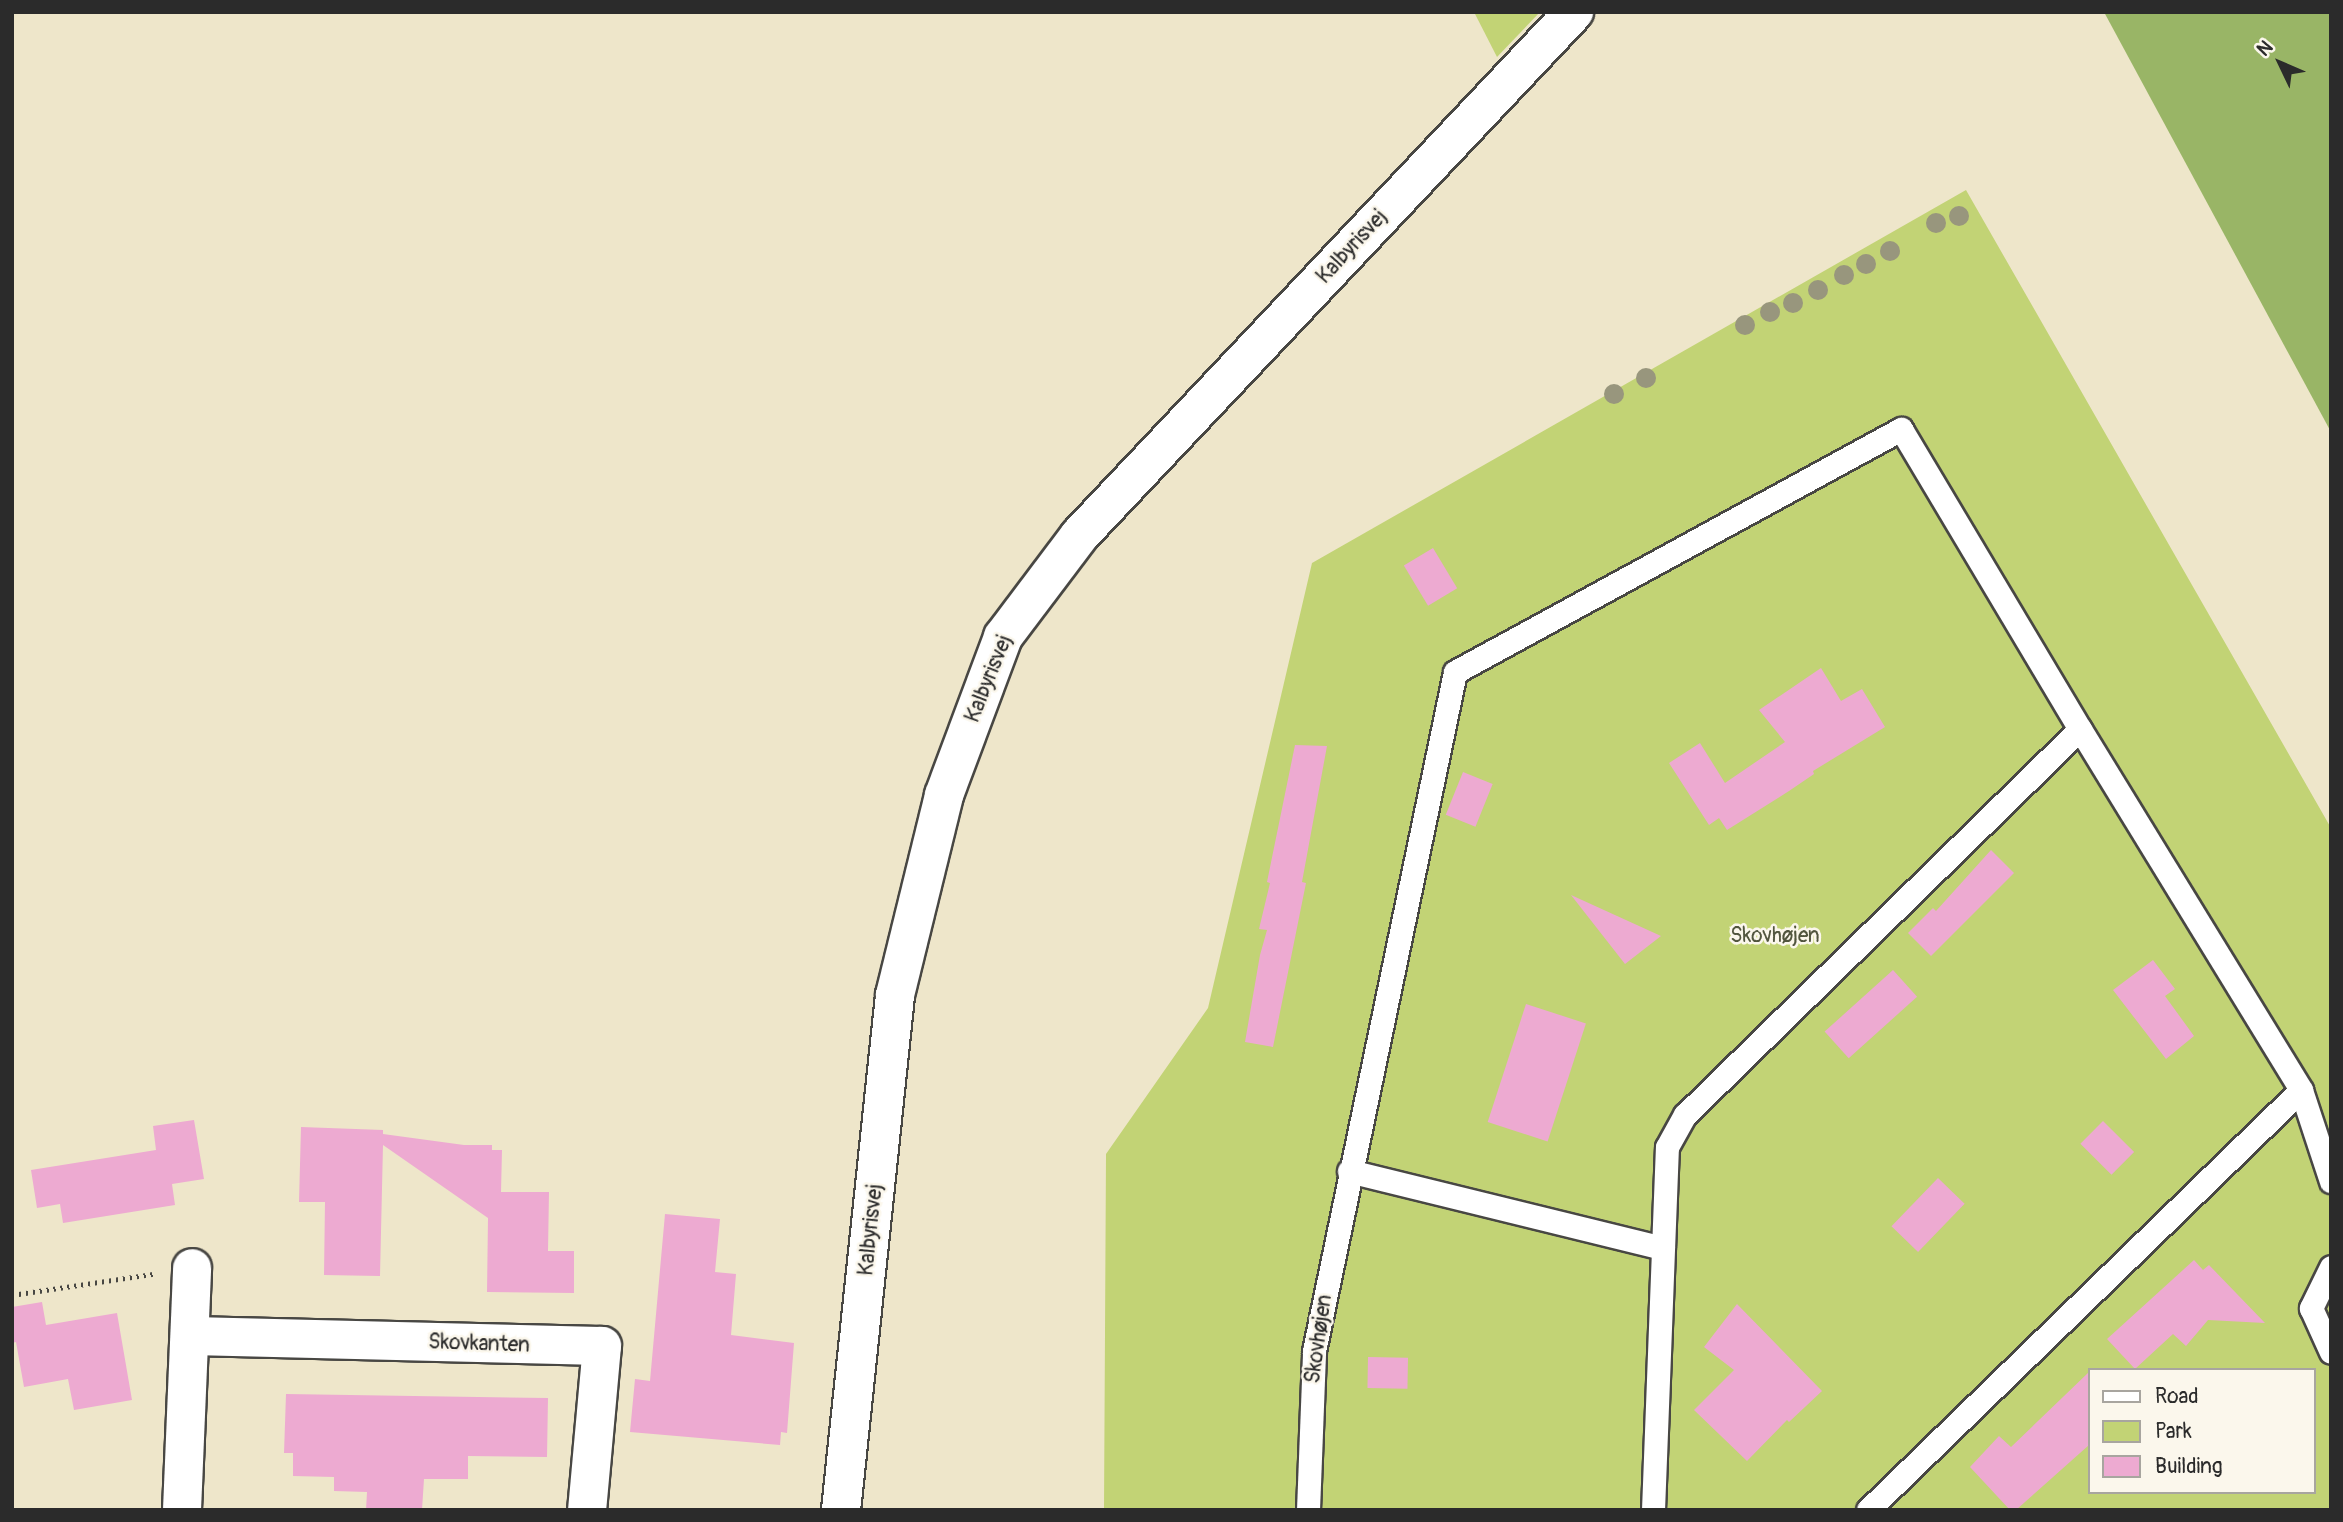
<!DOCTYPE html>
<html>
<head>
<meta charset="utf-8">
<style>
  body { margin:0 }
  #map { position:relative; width:2343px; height:1522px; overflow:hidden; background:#eee6ca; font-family:Pangolin,sans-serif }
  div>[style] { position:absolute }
  .green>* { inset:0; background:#c2d375 }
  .forest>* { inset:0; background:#99b566 }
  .building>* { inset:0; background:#edaad1; transform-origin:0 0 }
  .path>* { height:4.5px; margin-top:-2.25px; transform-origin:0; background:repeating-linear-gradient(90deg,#484743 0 2px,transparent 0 7px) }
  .roads { filter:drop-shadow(2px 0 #484743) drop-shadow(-2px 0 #484743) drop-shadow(0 2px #484743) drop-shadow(0 -2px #484743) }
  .lane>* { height:23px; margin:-11.5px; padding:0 11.5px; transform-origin:11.5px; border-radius:11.5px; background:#fff }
  .street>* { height:38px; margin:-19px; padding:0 19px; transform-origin:19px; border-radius:19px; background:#fff }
  .trees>* { width:20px; height:20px; margin:-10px; border-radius:50%; background:#98967d }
  span { translate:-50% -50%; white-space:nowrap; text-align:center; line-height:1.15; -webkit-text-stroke:5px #fbf7ec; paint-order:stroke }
  .street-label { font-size:21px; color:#2b2b2b }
  .park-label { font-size:21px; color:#51553e }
  .frame { position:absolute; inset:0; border:14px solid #2b2b2b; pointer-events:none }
  .legend { position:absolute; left:2088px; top:1368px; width:228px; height:126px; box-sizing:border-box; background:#fbf7ec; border:2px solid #a8a59f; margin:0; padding:9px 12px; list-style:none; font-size:21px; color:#2b2b2b }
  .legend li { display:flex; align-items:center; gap:14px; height:35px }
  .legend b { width:35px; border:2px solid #a8a59f }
  .north { position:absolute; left:2245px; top:28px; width:70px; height:70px; -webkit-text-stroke:5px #fbf7ec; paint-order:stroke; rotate:314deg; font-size:19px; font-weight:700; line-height:28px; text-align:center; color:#2b2b2b }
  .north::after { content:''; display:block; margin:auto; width:24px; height:32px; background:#2b2b2b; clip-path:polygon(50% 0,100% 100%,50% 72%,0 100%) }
</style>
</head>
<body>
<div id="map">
  <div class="green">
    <i style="clip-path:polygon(1474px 12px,1540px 12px,1497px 57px)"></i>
    <i style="clip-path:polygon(evenodd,1966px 190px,2331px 828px,2331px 1510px,1104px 1510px,1106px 1154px,1208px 1008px,1312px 563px,1966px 190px,2089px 1370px,2313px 1370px,2313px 1492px,2089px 1492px,2089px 1370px)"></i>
  </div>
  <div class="forest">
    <i style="clip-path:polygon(2104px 12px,2331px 12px,2331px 432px)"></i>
  </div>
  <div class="building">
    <i style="left:1433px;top:548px;width:47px;height:34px;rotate:59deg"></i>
    <i style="clip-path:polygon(1821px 668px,1841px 701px,1862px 689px,1885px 727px,1813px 771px,1814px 774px,1789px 791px,1727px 830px,1719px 818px,1709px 825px,1669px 763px,1700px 743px,1725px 783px,1785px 742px,1759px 710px)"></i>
    <i style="clip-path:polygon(1295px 745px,1327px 746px,1302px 882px,1306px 883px,1273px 1047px,1245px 1042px,1260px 955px,1267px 930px,1259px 929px,1270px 883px,1267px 882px)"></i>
    <i style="left:1463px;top:772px;width:32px;height:46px;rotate:22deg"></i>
    <i style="clip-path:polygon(1991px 850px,2014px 873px,1931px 956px,1908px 933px,1933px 908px,1936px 911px)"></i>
    <i style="clip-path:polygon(1571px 895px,1661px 936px,1625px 964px)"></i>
    <i style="clip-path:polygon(2153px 960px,2175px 989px,2165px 996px,2194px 1036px,2166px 1059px,2113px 990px)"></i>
    <i style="left:1893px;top:970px;width:36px;height:92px;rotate:48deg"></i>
    <i style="left:1526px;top:1004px;width:63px;height:124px;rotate:18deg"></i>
    <i style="clip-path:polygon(194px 1120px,204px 1179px,172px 1184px,175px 1205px,63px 1223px,60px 1204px,37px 1208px,31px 1170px,156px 1150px,153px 1126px)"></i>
    <i style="left:2103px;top:1121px;width:44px;height:32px;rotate:45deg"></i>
    <i style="clip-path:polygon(301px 1127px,383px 1130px,383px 1134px,464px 1145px,492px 1145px,492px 1150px,502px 1150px,501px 1192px,549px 1192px,548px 1251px,574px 1251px,574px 1293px,487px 1292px,488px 1218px,383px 1145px,380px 1276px,324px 1275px,325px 1202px,299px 1202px)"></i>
    <i style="left:1938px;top:1178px;width:37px;height:67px;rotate:44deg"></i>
    <i style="clip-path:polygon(665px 1214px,720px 1219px,715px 1272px,736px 1274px,731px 1335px,794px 1343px,787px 1433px,781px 1432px,780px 1445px,630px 1432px,635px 1379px,650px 1381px)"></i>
    <i style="clip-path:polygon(2194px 1260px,2203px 1270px,2209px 1265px,2265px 1323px,2208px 1320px,2186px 1346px,2173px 1334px,2135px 1369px,2107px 1339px)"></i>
    <i style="clip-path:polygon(42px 1302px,46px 1325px,117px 1313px,132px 1400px,74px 1410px,68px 1379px,24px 1387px,16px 1342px,12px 1343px,12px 1307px)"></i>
    <i style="clip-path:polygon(1737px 1304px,1822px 1391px,1789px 1422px,1787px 1420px,1747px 1461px,1694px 1410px,1734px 1370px,1704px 1347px)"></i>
    <i style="left:1368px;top:1357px;width:40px;height:31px;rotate:1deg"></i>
    <i style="clip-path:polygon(2089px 1372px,2089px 1445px,2016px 1510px,2010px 1510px,1970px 1467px,1999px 1436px,2011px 1447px)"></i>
    <i style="clip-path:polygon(286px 1394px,548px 1398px,547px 1457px,468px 1456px,468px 1479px,424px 1479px,422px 1510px,366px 1510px,367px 1492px,334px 1491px,334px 1477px,293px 1476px,293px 1453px,284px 1453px)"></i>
  </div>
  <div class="path">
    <i style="left:12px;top:1295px;width:143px;rotate:-8.5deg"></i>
  </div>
  <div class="roads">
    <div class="lane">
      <i style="left:1349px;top:1171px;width:323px;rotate:13.8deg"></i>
      <i style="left:2331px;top:1267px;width:46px;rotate:116deg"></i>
      <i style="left:2311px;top:1308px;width:48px;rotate:65.6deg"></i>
      <i style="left:1308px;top:1510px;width:159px;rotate:-87.8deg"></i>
      <i style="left:1314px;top:1351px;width:693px;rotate:-78.27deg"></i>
      <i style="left:1455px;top:672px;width:508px;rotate:-28.58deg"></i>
      <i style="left:1901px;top:429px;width:349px;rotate:59.2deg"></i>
      <i style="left:2080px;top:729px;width:423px;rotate:58.5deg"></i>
      <i style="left:2301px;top:1090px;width:96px;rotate:71.8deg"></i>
      <i style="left:1653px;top:1510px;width:363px;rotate:-87.8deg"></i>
      <i style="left:1667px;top:1147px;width:37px;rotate:-61deg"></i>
      <i style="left:1685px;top:1115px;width:552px;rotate:-44.34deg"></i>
      <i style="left:1868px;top:1510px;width:603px;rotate:-44.13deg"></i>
    </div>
    <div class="street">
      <i style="left:191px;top:1336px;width:411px;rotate:1.4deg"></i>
      <i style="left:602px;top:1346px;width:165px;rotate:95.2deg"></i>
      <i style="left:182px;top:1510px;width:242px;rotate:-87.6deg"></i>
      <i style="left:841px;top:1510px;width:518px;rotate:-84.01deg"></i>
      <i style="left:895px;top:995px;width:206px;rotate:-76.2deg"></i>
      <i style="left:944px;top:795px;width:169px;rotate:-69.5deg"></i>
      <i style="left:1003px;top:637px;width:126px;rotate:-53deg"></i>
      <i style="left:1079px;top:536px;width:721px;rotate:-46.63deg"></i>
    </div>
  </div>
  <div class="trees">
    <i style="left:1959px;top:216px"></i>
    <i style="left:1936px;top:223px"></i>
    <i style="left:1890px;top:251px"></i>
    <i style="left:1866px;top:264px"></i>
    <i style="left:1844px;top:275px"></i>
    <i style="left:1818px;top:290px"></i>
    <i style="left:1793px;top:303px"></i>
    <i style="left:1770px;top:312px"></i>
    <i style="left:1745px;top:325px"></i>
    <i style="left:1646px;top:378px"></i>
    <i style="left:1614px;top:394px"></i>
  </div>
  <div class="street-label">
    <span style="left:1352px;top:247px;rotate:-47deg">Kalbyrisvej</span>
    <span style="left:989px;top:679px;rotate:-68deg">Kalbyrisvej</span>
    <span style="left:871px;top:1230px;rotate:-84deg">Kalbyrisvej</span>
    <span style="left:1319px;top:1339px;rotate:-82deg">Skovhøjen</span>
    <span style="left:479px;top:1344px;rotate:2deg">Skovkanten</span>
  </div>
  <div class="park-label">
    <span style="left:1775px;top:936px">Skovhøjen</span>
  </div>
  <div class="frame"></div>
  <ul class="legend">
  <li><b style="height:9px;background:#fff"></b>Road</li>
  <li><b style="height:19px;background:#c2d375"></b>Park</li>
  <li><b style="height:19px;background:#edaad1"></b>Building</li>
  </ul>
  <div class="north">N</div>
</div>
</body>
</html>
